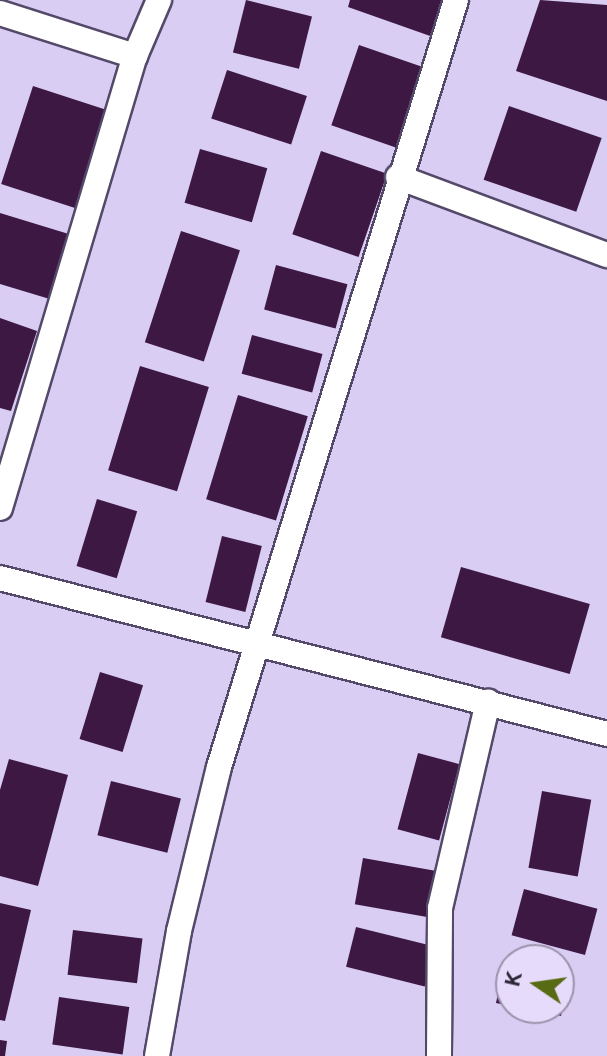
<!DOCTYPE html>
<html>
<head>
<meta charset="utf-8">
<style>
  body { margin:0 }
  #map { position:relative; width:607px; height:1056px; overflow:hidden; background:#dacdf4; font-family:Figtree,sans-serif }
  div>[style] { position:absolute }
  .building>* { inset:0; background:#3c1843; transform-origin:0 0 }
  .roads { filter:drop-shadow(2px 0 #554969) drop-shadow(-2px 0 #554969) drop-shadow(0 2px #554969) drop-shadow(0 -2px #554969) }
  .minor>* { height:24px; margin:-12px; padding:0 12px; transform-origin:12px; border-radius:12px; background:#fff }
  span { translate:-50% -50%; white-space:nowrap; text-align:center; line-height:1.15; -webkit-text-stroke:8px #e6dbfb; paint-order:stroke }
  .north { position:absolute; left:495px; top:944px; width:80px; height:80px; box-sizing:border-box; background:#e6dbfb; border:2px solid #9c93ac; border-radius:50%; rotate:283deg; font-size:22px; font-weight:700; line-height:32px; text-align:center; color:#2c2736 }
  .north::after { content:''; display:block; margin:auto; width:28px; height:36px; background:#596a15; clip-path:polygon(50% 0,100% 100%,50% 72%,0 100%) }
</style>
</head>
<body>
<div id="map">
  <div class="building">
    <i style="left:246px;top:0;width:68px;height:54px;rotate:14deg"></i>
    <i style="clip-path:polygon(350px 0,446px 0,433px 37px,348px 7px)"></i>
    <i style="clip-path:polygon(540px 0,607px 5px,607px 101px,516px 71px)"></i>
    <i style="left:359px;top:45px;width:72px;height:85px;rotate:19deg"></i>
    <i style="left:227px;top:70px;width:84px;height:51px;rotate:18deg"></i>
    <i style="left:33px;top:86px;width:80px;height:103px;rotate:18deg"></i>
    <i style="left:509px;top:106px;width:98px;height:78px;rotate:19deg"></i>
    <i style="left:200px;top:149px;width:70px;height:56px;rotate:16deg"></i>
    <i style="left:321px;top:151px;width:70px;height:88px;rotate:19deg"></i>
    <i style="clip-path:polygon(0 213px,72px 235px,53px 300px,0 284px)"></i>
    <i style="left:181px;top:231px;width:62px;height:117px;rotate:18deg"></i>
    <i style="left:276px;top:265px;width:74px;height:46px;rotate:15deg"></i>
    <i style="clip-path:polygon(0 318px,37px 331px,11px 411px,0 408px)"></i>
    <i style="left:252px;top:335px;width:73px;height:40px;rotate:15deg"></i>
    <i style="left:140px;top:366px;width:72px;height:109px;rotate:17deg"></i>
    <i style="left:238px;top:395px;width:73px;height:109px;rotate:17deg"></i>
    <i style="left:97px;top:499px;width:42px;height:70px;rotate:17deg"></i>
    <i style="left:222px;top:536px;width:41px;height:68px;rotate:14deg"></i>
    <i style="left:461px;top:567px;width:134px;height:73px;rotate:16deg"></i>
    <i style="left:100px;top:672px;width:45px;height:70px;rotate:17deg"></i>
    <i style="left:418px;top:753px;width:43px;height:79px;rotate:15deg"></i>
    <i style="clip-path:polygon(9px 759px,68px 775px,38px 886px,0 876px,0 790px)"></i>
    <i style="left:111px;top:781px;width:72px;height:56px;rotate:14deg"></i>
    <i style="left:542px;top:791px;width:50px;height:78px;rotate:10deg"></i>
    <i style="left:363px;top:858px;width:79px;height:47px;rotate:10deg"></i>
    <i style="left:524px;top:889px;width:76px;height:48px;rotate:15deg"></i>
    <i style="clip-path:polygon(0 903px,31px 910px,5px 1021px,0 1020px)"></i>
    <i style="left:356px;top:927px;width:81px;height:41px;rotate:14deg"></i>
    <i style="left:73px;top:930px;width:70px;height:45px;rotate:7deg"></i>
    <i style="clip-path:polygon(505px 960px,511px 962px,511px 1006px,496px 1003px)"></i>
    <i style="clip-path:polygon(559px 971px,570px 974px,561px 1016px,528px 1009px,559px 1008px)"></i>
    <i style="left:59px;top:997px;width:71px;height:48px;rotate:8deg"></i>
    <i style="clip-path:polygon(0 1040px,7px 1041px,5px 1056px,0 1056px)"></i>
  </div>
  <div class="roads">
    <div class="minor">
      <i style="left:0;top:13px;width:142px;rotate:17.7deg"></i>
      <i style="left:398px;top:177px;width:223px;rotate:20.5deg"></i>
      <i style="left:0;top:508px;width:472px;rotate:-73.4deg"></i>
      <i style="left:135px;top:56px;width:61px;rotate:-66.8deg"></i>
      <i style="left:0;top:578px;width:627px;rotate:14.41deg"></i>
      <i style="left:157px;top:1056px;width:127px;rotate:-80deg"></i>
      <i style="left:179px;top:931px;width:169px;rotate:-76.3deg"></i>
      <i style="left:219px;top:767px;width:803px;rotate:-72.83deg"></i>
      <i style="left:439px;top:1056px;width:148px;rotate:-89.6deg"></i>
      <i style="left:440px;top:908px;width:212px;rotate:-76.9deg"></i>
    </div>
  </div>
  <div class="north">K</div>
</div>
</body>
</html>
